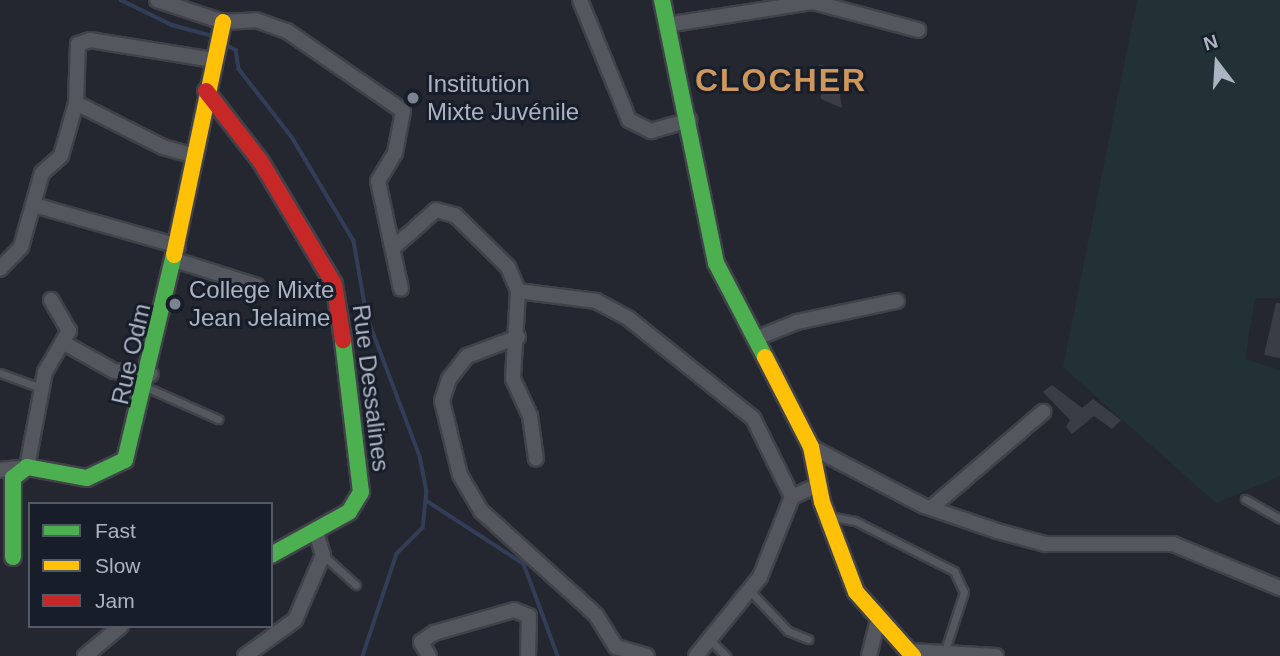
<!DOCTYPE html>
<html>
<head>
<meta charset="utf-8">
<style>
  body { margin:0 }
  #map { position:relative; width:1280px; height:656px; overflow:hidden; background:#24272f; font-family:Arial,sans-serif }
  div>[style] { position:absolute }
  .green>* { inset:0; background:#223135 }
  .stream>* { height:3.5px; margin:-1.75px; padding:0 1.75px; transform-origin:1.75px; border-radius:1.75px; background:#323e58 }
  .building>* { inset:0; background:#3a3d45 }
  .roads { filter:drop-shadow(2px 0 #404249) drop-shadow(-2px 0 #404249) drop-shadow(0 2px #404249) drop-shadow(0 -2px #404249) }
  .lane>* { height:7px; margin:-3.5px; padding:0 3.5px; transform-origin:3.5px; border-radius:3.5px; background:#54575e }
  .street>* { height:14px; margin:-7px; padding:0 7px; transform-origin:7px; border-radius:7px; background:#54575e }
  .fast>* { height:16px; margin:-8px; padding:0 8px; transform-origin:8px; border-radius:8px; background:#4caf50 }
  .slow>* { height:16px; margin:-8px; padding:0 8px; transform-origin:8px; border-radius:8px; background:#ffc107 }
  .jam>* { height:16px; margin:-8px; padding:0 8px; transform-origin:8px; border-radius:8px; background:#c62828 }
  .dots>* { width:19px; height:19px; translate:-50% -50%; box-sizing:border-box; border:4px solid #181e29; border-radius:50% }
  span { translate:-50% -50%; white-space:nowrap; text-align:center; line-height:1.15; -webkit-text-stroke:6px #181e29; paint-order:stroke }
  .poi-label { font-size:24px; color:#acb3c2 }
  .left { translate:0 -50%; text-align:left }
  .street-label { font-size:24px; color:#acb3c2 }
  .district-label { font-size:32px; color:#ce985c; font-weight:700; letter-spacing:2px }
  .legend { position:absolute; left:28px; top:502px; width:245px; height:126px; box-sizing:border-box; background:#181e29; border:2px solid #535a66; margin:0; padding:9px 12px; list-style:none; font-size:21px; color:#acb3c2 }
  .legend li { display:flex; align-items:center; gap:14px; height:35px }
  .legend b { width:35px; border:2px solid #535a66 }
  .north { position:absolute; left:1182px; top:28px; width:70px; height:70px; -webkit-text-stroke:5px #181e29; paint-order:stroke; rotate:343deg; font-size:19px; font-weight:700; line-height:28px; text-align:center; color:#acb3c2 }
  .north::after { content:''; display:block; margin:auto; width:24px; height:32px; background:#acb3c2; clip-path:polygon(50% 0,100% 100%,50% 72%,0 100%) }
</style>
</head>
<body>
<div id="map">
  <div class="green">
    <i style="clip-path:polygon(1137px 0,1280px 0,1280px 298px,1255px 298px,1245px 359px,1280px 370px,1280px 476px,1216px 503px,1063px 367px)"></i>
  </div>
  <div class="stream">
    <i style="left:121px;top:0;width:57px;rotate:26.1deg"></i>
    <i style="left:172px;top:25px;width:42px;rotate:15deg"></i>
    <i style="left:225px;top:44px;width:13px;rotate:29deg"></i>
    <i style="left:236px;top:50px;width:19px;rotate:81deg"></i>
    <i style="left:239px;top:69px;width:86px;rotate:52.1deg"></i>
    <i style="left:292px;top:137px;width:121px;rotate:59.2deg"></i>
    <i style="left:354px;top:241px;width:76px;rotate:80.2deg"></i>
    <i style="left:367px;top:316px;width:150px;rotate:69.3deg"></i>
    <i style="left:420px;top:456px;width:36px;rotate:79deg"></i>
    <i style="left:427px;top:491px;width:37px;rotate:96deg"></i>
    <i style="left:423px;top:528px;width:37px;rotate:135deg"></i>
    <i style="left:397px;top:554px;width:108px;rotate:108.4deg"></i>
    <i style="left:427px;top:501px;width:116px;rotate:33deg"></i>
    <i style="left:524px;top:564px;width:98px;rotate:69.7deg"></i>
  </div>
  <div class="building">
    <i style="clip-path:polygon(819px 64px,836px 69px,842px 108px,821px 99px)"></i>
    <i style="clip-path:polygon(1276px 303px,1280px 303px,1280px 358px,1264px 355px)"></i>
    <i style="clip-path:polygon(1052px 385px,1082px 408px,1093px 399px,1121px 420px,1112px 429px,1094px 416px,1072px 434px,1066px 427px,1070px 420px,1043px 392px)"></i>
  </div>
  <div class="roads">
    <div class="lane">
      <i style="left:0;top:373px;width:44px;rotate:20.1deg"></i>
      <i style="left:148px;top:388px;width:77px;rotate:23.9deg"></i>
      <i style="left:1245px;top:499px;width:40px;rotate:29.7deg"></i>
      <i style="left:829px;top:516px;width:26px;rotate:11deg"></i>
      <i style="left:855px;top:521px;width:111px;rotate:26.8deg"></i>
      <i style="left:954px;top:571px;width:23px;rotate:65deg"></i>
      <i style="left:964px;top:592px;width:61px;rotate:108.1deg"></i>
      <i style="left:324px;top:556px;width:43px;rotate:42.2deg"></i>
      <i style="left:750px;top:591px;width:55px;rotate:46.5deg"></i>
      <i style="left:788px;top:631px;width:22px;rotate:22deg"></i>
      <i style="left:710px;top:640px;width:23px;rotate:45deg"></i>
    </div>
    <div class="street">
      <i style="left:157px;top:0;width:70px;rotate:18.4deg"></i>
      <i style="left:223px;top:22px;width:33px;rotate:-3deg"></i>
      <i style="left:256px;top:20px;width:33px;rotate:20deg"></i>
      <i style="left:287px;top:31px;width:141px;rotate:34.6deg"></i>
      <i style="left:403px;top:111px;width:43px;rotate:100.8deg"></i>
      <i style="left:395px;top:153px;width:33px;rotate:121deg"></i>
      <i style="left:378px;top:181px;width:110px;rotate:78deg"></i>
      <i style="left:580px;top:0;width:130px;rotate:67.8deg"></i>
      <i style="left:629px;top:120px;width:25px;rotate:27deg"></i>
      <i style="left:651px;top:131px;width:40px;rotate:-16deg"></i>
      <i style="left:666px;top:25px;width:149px;rotate:-8.9deg"></i>
      <i style="left:813px;top:2px;width:109px;rotate:14.9deg"></i>
      <i style="left:76px;top:103px;width:59px;rotate:-88.1deg"></i>
      <i style="left:78px;top:44px;width:13px;rotate:-18deg"></i>
      <i style="left:90px;top:40px;width:125px;rotate:9.2deg"></i>
      <i style="left:34px;top:205px;width:150px;rotate:15.9deg"></i>
      <i style="left:393px;top:248px;width:57px;rotate:-41.5deg"></i>
      <i style="left:436px;top:210px;width:20px;rotate:15deg"></i>
      <i style="left:455px;top:215px;width:74px;rotate:44.5deg"></i>
      <i style="left:508px;top:267px;width:26px;rotate:67deg"></i>
      <i style="left:518px;top:291px;width:88px;rotate:93.3deg"></i>
      <i style="left:513px;top:379px;width:41px;rotate:65.3deg"></i>
      <i style="left:530px;top:416px;width:43px;rotate:82.1deg"></i>
      <i style="left:175px;top:260px;width:86px;rotate:17.6deg"></i>
      <i style="left:0;top:269px;width:30px;rotate:-46deg"></i>
      <i style="left:21px;top:247px;width:77px;rotate:-74.2deg"></i>
      <i style="left:42px;top:173px;width:25px;rotate:-42deg"></i>
      <i style="left:61px;top:156px;width:55px;rotate:-74.2deg"></i>
      <i style="left:76px;top:103px;width:97px;rotate:26.8deg"></i>
      <i style="left:163px;top:147px;width:33px;rotate:16deg"></i>
      <i style="left:518px;top:291px;width:79px;rotate:7.3deg"></i>
      <i style="left:596px;top:301px;width:36px;rotate:28deg"></i>
      <i style="left:628px;top:318px;width:160px;rotate:38.7deg"></i>
      <i style="left:753px;top:418px;width:88px;rotate:63.7deg"></i>
      <i style="left:518px;top:337px;width:54px;rotate:159.6deg"></i>
      <i style="left:467px;top:356px;width:29px;rotate:128deg"></i>
      <i style="left:449px;top:379px;width:23px;rotate:108deg"></i>
      <i style="left:442px;top:401px;width:76px;rotate:76.3deg"></i>
      <i style="left:460px;top:475px;width:42px;rotate:59.7deg"></i>
      <i style="left:481px;top:511px;width:155px;rotate:42.1deg"></i>
      <i style="left:596px;top:615px;width:38px;rotate:58deg"></i>
      <i style="left:616px;top:647px;width:32px;rotate:16deg"></i>
      <i style="left:757px;top:338px;width:43px;rotate:-21.8deg"></i>
      <i style="left:797px;top:322px;width:102px;rotate:-11.9deg"></i>
      <i style="left:64px;top:343px;width:57px;rotate:29.2deg"></i>
      <i style="left:114px;top:371px;width:37px;rotate:5deg"></i>
      <i style="left:811px;top:447px;width:127px;rotate:27.6deg"></i>
      <i style="left:924px;top:506px;width:77px;rotate:18.9deg"></i>
      <i style="left:997px;top:531px;width:50px;rotate:15.2deg"></i>
      <i style="left:1045px;top:544px;width:128px"></i>
      <i style="left:1173px;top:544px;width:116px;rotate:22.4deg"></i>
      <i style="left:0;top:470px;width:27px;rotate:-6deg"></i>
      <i style="left:27px;top:467px;width:97px;rotate:-79.3deg"></i>
      <i style="left:45px;top:372px;width:48px;rotate:-59.7deg"></i>
      <i style="left:69px;top:331px;width:36px;rotate:-120deg"></i>
      <i style="left:931px;top:508px;width:148px;rotate:-40.6deg"></i>
      <i style="left:910px;top:651px;width:86px;rotate:3.3deg"></i>
      <i style="left:85px;top:656px;width:47px;rotate:-39.8deg"></i>
      <i style="left:245px;top:656px;width:62px;rotate:-35.8deg"></i>
      <i style="left:295px;top:620px;width:71px;rotate:-66.7deg"></i>
      <i style="left:323px;top:555px;width:21px;rotate:-107deg"></i>
      <i style="left:429px;top:656px;width:16px;rotate:-120deg"></i>
      <i style="left:421px;top:642px;width:16px;rotate:-35deg"></i>
      <i style="left:434px;top:633px;width:83px;rotate:-16deg"></i>
      <i style="left:514px;top:610px;width:16px;rotate:22deg"></i>
      <i style="left:529px;top:616px;width:40px;rotate:91.4deg"></i>
      <i style="left:696px;top:656px;width:102px;rotate:-51deg"></i>
      <i style="left:760px;top:577px;width:86px;rotate:-68.2deg"></i>
      <i style="left:792px;top:497px;width:29px;rotate:-25deg"></i>
      <i style="left:869px;top:656px;width:38px;rotate:-76deg"></i>
    </div>
    <div class="fast">
      <i style="left:662px;top:0;width:268px;rotate:78.4deg"></i>
      <i style="left:716px;top:263px;width:106px;rotate:62.5deg"></i>
      <i style="left:271px;top:555px;width:89px;rotate:-28.9deg"></i>
      <i style="left:349px;top:512px;width:23px;rotate:-59deg"></i>
      <i style="left:361px;top:492px;width:153px;rotate:-96.8deg"></i>
      <i style="left:13px;top:557px;width:79px;rotate:-90deg"></i>
      <i style="left:13px;top:478px;width:18px;rotate:-38deg"></i>
      <i style="left:27px;top:467px;width:61px;rotate:10.4deg"></i>
      <i style="left:87px;top:478px;width:42px;rotate:-25.3deg"></i>
      <i style="left:125px;top:460px;width:211px;rotate:-76.6deg"></i>
    </div>
    <div class="slow">
      <i style="left:174px;top:255px;width:238px;rotate:-78.1deg"></i>
      <i style="left:765px;top:357px;width:101px;rotate:62.9deg"></i>
      <i style="left:811px;top:447px;width:56px;rotate:78.7deg"></i>
      <i style="left:822px;top:502px;width:96px;rotate:69.3deg"></i>
      <i style="left:856px;top:592px;width:86px;rotate:48.3deg"></i>
    </div>
    <div class="jam">
      <i style="left:206px;top:91px;width:90px;rotate:52.2deg"></i>
      <i style="left:261px;top:162px;width:142px;rotate:59.1deg"></i>
      <i style="left:334px;top:284px;width:57px;rotate:80.9deg"></i>
    </div>
  </div>
  <div class="dots">
    <i style="left:413px;top:98px;background:#7c828f"></i>
    <i style="left:175px;top:304px;background:#7c828f"></i>
  </div>
  <div class="poi-label">
    <span class="left" style="left:427px;top:98px">Institution<br>Mixte Juvénile</span>
    <span class="left" style="left:189px;top:304px">College Mixte<br>Jean Jelaime</span>
  </div>
  <div class="street-label">
    <span style="left:131px;top:354px;rotate:-77deg">Rue Odm</span>
    <span style="left:371px;top:388px;rotate:83deg">Rue Dessalines</span>
  </div>
  <div class="district-label">
    <span style="left:781px;top:80px">CLOCHER</span>
  </div>
  <ul class="legend">
  <li><b style="height:9px;background:#4caf50"></b>Fast</li>
  <li><b style="height:9px;background:#ffc107"></b>Slow</li>
  <li><b style="height:9px;background:#c62828"></b>Jam</li>
  </ul>
  <div class="north">N</div>
</div>
</body>
</html>
